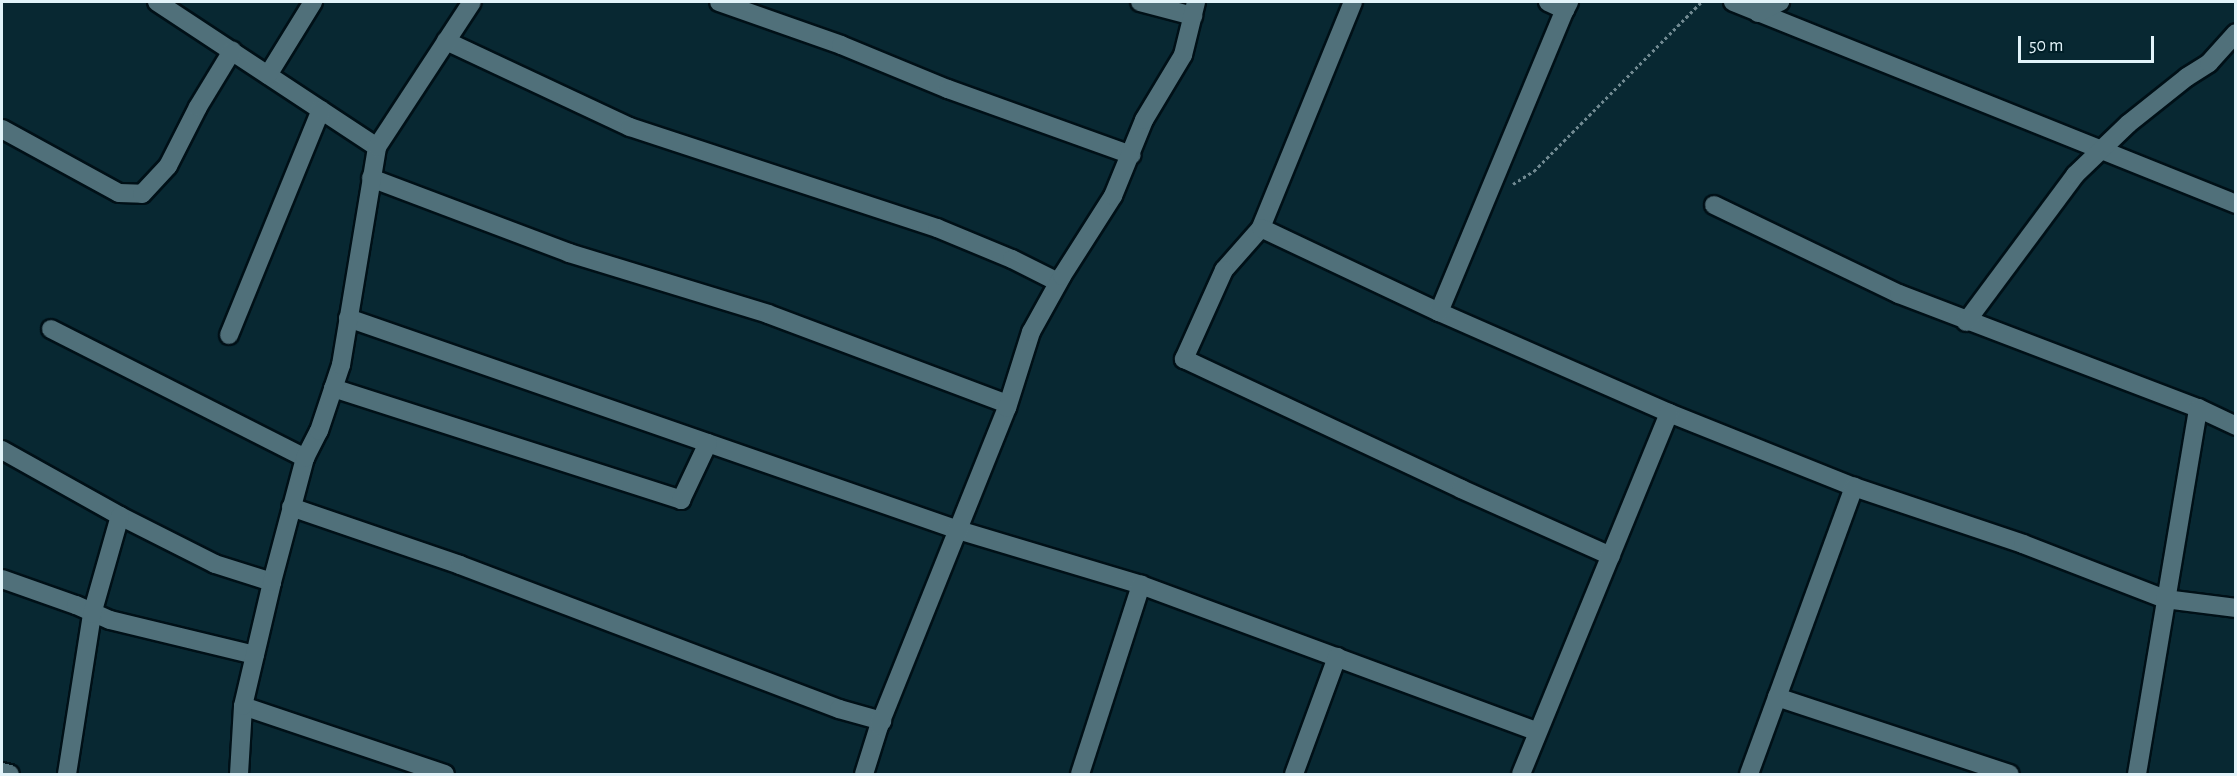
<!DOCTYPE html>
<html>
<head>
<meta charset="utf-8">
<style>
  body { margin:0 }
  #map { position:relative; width:2237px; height:776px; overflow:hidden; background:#082832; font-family:"Alegreya Sans",sans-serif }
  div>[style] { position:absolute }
  .path>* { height:3px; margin-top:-1.5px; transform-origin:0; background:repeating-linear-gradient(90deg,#718a92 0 3px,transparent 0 6px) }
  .roads { filter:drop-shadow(2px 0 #001017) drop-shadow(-2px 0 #001017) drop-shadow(0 2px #001017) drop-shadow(0 -2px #001017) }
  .minor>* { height:18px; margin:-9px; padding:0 9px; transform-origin:9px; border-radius:9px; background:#50707a }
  span { translate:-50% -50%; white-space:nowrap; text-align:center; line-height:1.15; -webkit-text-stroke:6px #001f28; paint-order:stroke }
  .frame { position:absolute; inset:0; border:3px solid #e2f3f9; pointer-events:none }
  .scale { position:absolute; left:2018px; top:36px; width:136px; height:27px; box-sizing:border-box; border:3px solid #e2f3f9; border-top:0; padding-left:8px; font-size:18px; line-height:21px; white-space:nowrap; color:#e2f3f9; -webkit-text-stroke:4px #001f28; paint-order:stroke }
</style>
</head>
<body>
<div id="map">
  <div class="path">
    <i style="left:1513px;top:184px;width:25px;rotate:-32deg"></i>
    <i style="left:1534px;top:171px;width:238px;rotate:-45.3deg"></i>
  </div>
  <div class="roads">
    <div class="minor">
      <i style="left:157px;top:2px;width:263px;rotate:33.4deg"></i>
      <i style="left:719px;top:2px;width:129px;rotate:19.4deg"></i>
      <i style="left:841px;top:45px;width:116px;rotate:22.4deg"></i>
      <i style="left:948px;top:89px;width:195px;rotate:19.8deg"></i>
      <i style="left:1140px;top:2px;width:55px;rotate:14.8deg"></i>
      <i style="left:1353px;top:2px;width:244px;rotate:112.2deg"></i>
      <i style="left:1261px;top:228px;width:56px;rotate:131.4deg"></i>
      <i style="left:1224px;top:270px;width:98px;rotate:114.2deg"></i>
      <i style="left:1184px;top:359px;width:306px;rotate:25.1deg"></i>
      <i style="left:1461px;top:489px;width:164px;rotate:24.1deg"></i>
      <i style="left:1548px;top:2px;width:19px;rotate:25deg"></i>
      <i style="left:1565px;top:10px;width:9px;rotate:-63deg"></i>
      <i style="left:1733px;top:2px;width:542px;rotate:21.88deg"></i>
      <i style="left:1758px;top:13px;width:25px;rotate:-27deg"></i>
      <i style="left:446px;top:41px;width:203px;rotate:25.1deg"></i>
      <i style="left:630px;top:127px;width:323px;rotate:18.2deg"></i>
      <i style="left:937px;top:228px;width:81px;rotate:22.5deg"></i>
      <i style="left:1012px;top:259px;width:51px;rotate:26.6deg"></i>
      <i style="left:268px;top:75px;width:86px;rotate:-58.3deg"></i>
      <i style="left:2px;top:129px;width:133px;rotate:28.7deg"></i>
      <i style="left:119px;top:193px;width:23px;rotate:2deg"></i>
      <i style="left:142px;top:194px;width:38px;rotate:-47deg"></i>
      <i style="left:168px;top:166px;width:66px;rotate:-63deg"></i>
      <i style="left:198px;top:107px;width:66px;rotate:-58.7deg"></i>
      <i style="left:371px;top:178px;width:212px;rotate:20.7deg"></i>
      <i style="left:569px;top:253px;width:208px;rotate:17deg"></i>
      <i style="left:768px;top:314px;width:256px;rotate:20.6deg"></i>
      <i style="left:1714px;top:205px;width:205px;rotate:25.7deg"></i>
      <i style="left:1899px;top:294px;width:320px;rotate:20.9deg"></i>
      <i style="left:2198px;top:408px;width:42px;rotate:25.3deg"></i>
      <i style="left:1261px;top:228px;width:197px;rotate:25.3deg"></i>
      <i style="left:1439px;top:312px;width:251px;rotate:23.7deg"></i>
      <i style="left:1669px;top:413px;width:199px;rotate:21.8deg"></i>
      <i style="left:1439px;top:312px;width:327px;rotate:-67.4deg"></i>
      <i style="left:348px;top:318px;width:646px;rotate:19.16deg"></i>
      <i style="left:958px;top:530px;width:191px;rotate:16.7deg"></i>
      <i style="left:1141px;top:585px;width:423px;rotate:20.3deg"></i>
      <i style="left:1966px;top:322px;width:183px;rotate:-53.4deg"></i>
      <i style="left:2075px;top:175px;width:74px;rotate:-43.9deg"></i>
      <i style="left:2128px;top:124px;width:75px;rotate:-38.5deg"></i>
      <i style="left:2187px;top:77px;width:26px;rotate:-32deg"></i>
      <i style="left:2209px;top:63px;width:40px;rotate:-48deg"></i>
      <i style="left:51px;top:329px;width:285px;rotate:26.9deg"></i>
      <i style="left:229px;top:335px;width:243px;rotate:-67.8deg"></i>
      <i style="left:333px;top:388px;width:366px;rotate:17.8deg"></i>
      <i style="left:681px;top:500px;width:63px;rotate:-64.7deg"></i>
      <i style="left:2px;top:450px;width:135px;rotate:29.2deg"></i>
      <i style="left:120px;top:516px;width:106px;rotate:26.8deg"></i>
      <i style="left:215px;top:564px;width:60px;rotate:17.5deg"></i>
      <i style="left:291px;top:507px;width:179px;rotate:18.9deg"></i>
      <i style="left:460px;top:565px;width:405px;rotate:20.8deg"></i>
      <i style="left:839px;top:709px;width:45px;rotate:15.6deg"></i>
      <i style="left:2px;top:579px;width:78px;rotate:19.4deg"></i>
      <i style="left:76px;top:605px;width:37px;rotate:24deg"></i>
      <i style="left:110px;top:620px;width:149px;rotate:13.6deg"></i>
      <i style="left:1777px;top:697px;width:245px;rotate:18.3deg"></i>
      <i style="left:243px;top:706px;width:213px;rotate:18.6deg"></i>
      <i style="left:2px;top:772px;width:8px;rotate:14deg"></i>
      <i style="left:67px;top:774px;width:162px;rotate:-81.1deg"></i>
      <i style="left:92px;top:614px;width:102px;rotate:-74.1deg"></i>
      <i style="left:239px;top:774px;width:68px;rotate:-86.6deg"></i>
      <i style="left:243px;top:706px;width:127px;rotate:-76.8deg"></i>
      <i style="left:272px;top:582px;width:128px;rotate:-75.1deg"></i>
      <i style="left:305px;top:458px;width:30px;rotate:-63deg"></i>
      <i style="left:319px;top:431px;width:70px;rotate:-71.6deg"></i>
      <i style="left:341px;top:365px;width:221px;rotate:-80.6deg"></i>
      <i style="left:377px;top:147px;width:173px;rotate:-56.8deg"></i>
      <i style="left:864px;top:774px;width:50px;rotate:-72.6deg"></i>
      <i style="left:879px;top:726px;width:343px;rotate:-68.1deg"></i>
      <i style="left:1007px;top:408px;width:80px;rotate:-72.5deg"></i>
      <i style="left:1031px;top:332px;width:64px;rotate:-61deg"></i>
      <i style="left:1062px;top:276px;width:95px;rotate:-57.5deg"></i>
      <i style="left:1113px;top:196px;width:82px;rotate:-67.8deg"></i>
      <i style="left:1144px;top:120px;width:76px;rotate:-59deg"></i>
      <i style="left:1183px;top:55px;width:55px;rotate:-76.2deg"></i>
      <i style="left:1080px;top:774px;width:199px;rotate:-72.1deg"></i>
      <i style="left:1294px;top:774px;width:125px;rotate:-69.8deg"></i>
      <i style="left:1521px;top:774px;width:390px;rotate:-67.7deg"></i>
      <i style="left:1749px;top:774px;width:306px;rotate:-69.9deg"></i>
      <i style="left:1854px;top:487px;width:178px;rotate:18.6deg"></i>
      <i style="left:2023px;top:544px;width:152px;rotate:21.2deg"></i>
      <i style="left:2165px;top:599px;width:72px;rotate:7.2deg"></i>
      <i style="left:2137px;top:774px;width:371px;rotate:-80.5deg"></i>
    </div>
  </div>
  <div class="frame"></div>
  <div class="scale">50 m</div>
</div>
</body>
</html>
